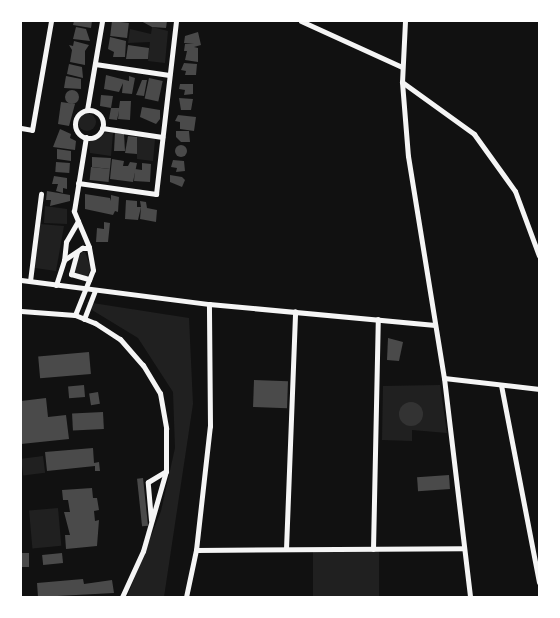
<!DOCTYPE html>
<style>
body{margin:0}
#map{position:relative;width:560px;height:618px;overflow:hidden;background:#111;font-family:"Noto Sans",sans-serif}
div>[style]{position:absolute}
.green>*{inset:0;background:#202020;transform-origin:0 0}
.round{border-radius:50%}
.water>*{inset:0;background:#333}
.building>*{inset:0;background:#4a4a4a;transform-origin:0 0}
.minor>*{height:5px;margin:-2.5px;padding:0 2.5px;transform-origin:2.5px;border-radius:2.5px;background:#f5f5f5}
.minor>.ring{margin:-2.5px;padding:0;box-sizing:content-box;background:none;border:5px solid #f5f5f5;border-radius:50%}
span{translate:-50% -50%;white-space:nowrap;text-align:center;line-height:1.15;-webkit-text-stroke:4px #fff;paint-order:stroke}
.frame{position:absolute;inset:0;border:22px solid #fff;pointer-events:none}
</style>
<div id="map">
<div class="green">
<div style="clip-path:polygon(152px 27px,168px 31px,165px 63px,148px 61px,150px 42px,128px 43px,130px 29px,151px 34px)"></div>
<div class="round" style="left:78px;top:113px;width:18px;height:18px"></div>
<div style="clip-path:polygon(103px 132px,113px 133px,111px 156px,90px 153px,89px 138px)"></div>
<div style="clip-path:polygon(137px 137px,155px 139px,153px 161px,137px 159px)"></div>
<div style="clip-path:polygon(45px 206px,67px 209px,67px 224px,44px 223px)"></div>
<div style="clip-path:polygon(40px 224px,64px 226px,56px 271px,35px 268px)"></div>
<div style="clip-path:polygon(81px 252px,85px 252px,91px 268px,87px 277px,73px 272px)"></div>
<div style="clip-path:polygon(86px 302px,189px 318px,193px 404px,164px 597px,127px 597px,161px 511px,175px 448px,173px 392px,138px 338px,92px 310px)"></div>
<div style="clip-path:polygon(440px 385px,447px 433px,412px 430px,412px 441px,382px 440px,383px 386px)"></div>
<div style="left:43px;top:456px;width:17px;height:22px;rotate:83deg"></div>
<div style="left:58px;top:508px;width:38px;height:29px;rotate:85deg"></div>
<div style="left:313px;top:549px;width:66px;height:48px"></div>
</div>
<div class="water">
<div class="round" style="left:399px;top:402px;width:24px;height:24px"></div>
</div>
<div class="building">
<div style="clip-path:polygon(74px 21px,92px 21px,91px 28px,73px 25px)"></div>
<div style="left:112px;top:21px;width:17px;height:15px;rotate:7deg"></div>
<div style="clip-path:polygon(141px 21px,167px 21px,166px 28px,152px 27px)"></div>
<div style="clip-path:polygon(76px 27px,86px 29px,90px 41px,73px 39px)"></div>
<div style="clip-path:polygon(198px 32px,201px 45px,194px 47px,198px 48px,198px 62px,185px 60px,187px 51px,184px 51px,185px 44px,194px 44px,184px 43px,185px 36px)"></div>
<div style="clip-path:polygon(110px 37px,126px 41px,125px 57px,113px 57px,114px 52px,108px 49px)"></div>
<div style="clip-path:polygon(74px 41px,89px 45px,85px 51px,85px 65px,70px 62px,72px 50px,69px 45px,73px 46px)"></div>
<div style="clip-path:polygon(128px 45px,149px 48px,148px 59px,126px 59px)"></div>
<div style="clip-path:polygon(184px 63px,197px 64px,196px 75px,185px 75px,186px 71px,181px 70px)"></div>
<div style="clip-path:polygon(69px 64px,82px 67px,83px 78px,67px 74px)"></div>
<div style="clip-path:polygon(106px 75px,129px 81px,129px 76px,135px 78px,132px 94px,122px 93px,123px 83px,119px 92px,104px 89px)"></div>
<div style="clip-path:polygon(66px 76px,81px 79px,81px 89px,64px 88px)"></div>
<div style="left:149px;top:78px;width:14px;height:21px;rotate:12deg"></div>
<div style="clip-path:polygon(142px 80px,147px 80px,144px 96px,136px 95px)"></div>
<div style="clip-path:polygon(180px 84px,193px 84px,193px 94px,184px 95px,185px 90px,179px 89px)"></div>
<div class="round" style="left:65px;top:90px;width:14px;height:14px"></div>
<div style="clip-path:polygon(101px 95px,113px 96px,111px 108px,100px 106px)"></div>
<div style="clip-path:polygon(179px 98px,193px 99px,191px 110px,181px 110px)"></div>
<div style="clip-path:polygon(120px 101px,131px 101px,130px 120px,118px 119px,119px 111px,117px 120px,109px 119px,111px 108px,119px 108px)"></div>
<div style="clip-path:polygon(61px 102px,75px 104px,69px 126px,58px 124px)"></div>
<div style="clip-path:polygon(142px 107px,160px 110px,160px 119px,156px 124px,140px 117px)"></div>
<div style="clip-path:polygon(178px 115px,196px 117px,194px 131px,180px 129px,180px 122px,175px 121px)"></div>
<div style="clip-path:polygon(60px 129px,71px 134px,70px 138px,76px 141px,75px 150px,53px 147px)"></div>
<div style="clip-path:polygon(176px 131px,189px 131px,190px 142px,181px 142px,176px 137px)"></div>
<div style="clip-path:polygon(115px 133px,124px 134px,125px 151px,114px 151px)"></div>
<div style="clip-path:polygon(128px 136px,137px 137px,137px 154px,125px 153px)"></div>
<div class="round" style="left:175px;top:145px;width:12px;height:12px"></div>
<div style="clip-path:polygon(57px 149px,71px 151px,71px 161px,57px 159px)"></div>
<div style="clip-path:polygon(92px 157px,111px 158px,110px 169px,92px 167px)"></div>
<div style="clip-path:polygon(112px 159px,124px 161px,123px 166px,128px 166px,130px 162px,137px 163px,133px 182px,110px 179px)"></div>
<div style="clip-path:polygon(173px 160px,184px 161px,185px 171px,176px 172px,177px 168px,171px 167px)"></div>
<div style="left:56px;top:162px;width:14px;height:10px;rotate:4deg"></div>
<div style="clip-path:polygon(142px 163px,151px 164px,150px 182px,134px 181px,135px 169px,142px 170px)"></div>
<div style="left:91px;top:167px;width:19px;height:13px;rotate:6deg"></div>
<div style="clip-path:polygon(170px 175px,182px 177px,185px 180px,182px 187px,170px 182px)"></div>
<div style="clip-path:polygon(54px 176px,67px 178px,67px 189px,63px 188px,63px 193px,56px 191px,58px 184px,52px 184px)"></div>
<div style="clip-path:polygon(47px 191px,70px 195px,70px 201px,50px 206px,51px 200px,46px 200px)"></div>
<div style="clip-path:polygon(85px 194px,110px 198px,111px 201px,111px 195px,119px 197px,118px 212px,115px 211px,113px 215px,85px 209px)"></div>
<div style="clip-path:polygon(126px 200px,137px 201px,137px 207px,141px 207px,140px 201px,146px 202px,147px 208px,157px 210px,156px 222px,140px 219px,141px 207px,138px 220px,125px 219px)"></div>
<div style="clip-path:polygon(104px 222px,110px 223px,108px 242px,96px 242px,97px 228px,104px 229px)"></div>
<div style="clip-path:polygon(388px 338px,403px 342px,399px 361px,387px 360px)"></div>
<div style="left:89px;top:352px;width:22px;height:51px;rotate:85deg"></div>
<div style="left:254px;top:380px;width:34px;height:27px;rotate:2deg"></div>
<div style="left:84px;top:385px;width:12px;height:16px;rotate:85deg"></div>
<div style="left:98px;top:392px;width:12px;height:9px;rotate:81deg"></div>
<div style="clip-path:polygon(46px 398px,48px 417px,66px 415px,69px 439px,21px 444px,21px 401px)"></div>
<div style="left:103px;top:412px;width:17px;height:31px;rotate:87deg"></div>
<div style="clip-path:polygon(93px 448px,94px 463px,99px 462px,100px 471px,95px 471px,95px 466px,47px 471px,45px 452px)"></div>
<div style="left:449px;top:475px;width:14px;height:32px;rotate:86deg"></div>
<div style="left:143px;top:478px;width:48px;height:6px;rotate:84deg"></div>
<div style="clip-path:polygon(92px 488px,93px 498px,97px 498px,99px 510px,94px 511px,95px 521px,99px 520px,97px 546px,66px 549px,65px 535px,70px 535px,64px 512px,70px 512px,68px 500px,63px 500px,62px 490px)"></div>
<div style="left:21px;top:553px;width:8px;height:14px"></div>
<div style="left:62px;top:553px;width:10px;height:20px;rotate:84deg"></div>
<div style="clip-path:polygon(83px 579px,84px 584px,112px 580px,114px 593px,38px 597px,37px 583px)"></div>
</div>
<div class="minor">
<div style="left:301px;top:21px;width:111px;rotate:24.5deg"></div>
<div style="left:405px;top:21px;width:61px;rotate:92.8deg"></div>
<div style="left:402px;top:82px;width:74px;rotate:85.4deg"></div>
<div style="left:408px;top:156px;width:225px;rotate:80.8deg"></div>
<div style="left:444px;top:378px;width:221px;rotate:83.2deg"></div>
<div style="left:95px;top:64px;width:75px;rotate:8.5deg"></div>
<div style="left:402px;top:82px;width:89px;rotate:35.8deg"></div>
<div style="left:474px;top:134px;width:70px;rotate:54.3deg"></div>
<div style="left:515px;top:191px;width:69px;rotate:69.7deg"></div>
<div style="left:87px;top:110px;width:90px;rotate:-80.4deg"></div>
<div class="ring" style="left:75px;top:110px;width:23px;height:23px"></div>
<div style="left:21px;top:128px;width:11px;rotate:10deg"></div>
<div style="left:32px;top:130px;width:111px;rotate:-80.1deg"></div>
<div style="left:102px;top:128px;width:61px;rotate:8.5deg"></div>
<div style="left:78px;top:183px;width:79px;rotate:8deg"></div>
<div style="left:156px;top:194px;width:174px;rotate:-83.4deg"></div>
<div style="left:78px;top:221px;width:24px;rotate:120deg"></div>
<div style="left:66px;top:242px;width:18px;rotate:96deg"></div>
<div style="left:64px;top:260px;width:22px;rotate:-34deg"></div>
<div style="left:82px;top:248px;width:7px"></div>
<div style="left:77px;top:252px;width:23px;rotate:105deg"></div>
<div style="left:71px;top:274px;width:19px;rotate:16deg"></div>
<div style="left:21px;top:280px;width:190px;rotate:7.3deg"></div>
<div style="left:209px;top:304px;width:227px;rotate:5.3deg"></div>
<div style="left:30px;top:281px;width:88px;rotate:-82.8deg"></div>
<div style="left:56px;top:285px;width:26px;rotate:-72deg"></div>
<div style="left:21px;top:311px;width:54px;rotate:4.2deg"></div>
<div style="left:75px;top:315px;width:22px;rotate:22deg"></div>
<div style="left:95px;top:323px;width:30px;rotate:33deg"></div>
<div style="left:120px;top:339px;width:35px;rotate:49deg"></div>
<div style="left:143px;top:365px;width:33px;rotate:59deg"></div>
<div style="left:160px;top:393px;width:36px;rotate:80deg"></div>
<div style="left:166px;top:428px;width:43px;rotate:90deg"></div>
<div style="left:166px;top:471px;width:83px;rotate:106deg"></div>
<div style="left:143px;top:551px;width:51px;rotate:114.5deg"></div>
<div style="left:75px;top:315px;width:48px;rotate:-68.2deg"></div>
<div style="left:93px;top:270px;width:23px;rotate:-100deg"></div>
<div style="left:89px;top:247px;width:39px;rotate:-113deg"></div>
<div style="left:74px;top:211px;width:75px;rotate:-80.8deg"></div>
<div style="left:84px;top:319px;width:31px;rotate:-69deg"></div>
<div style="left:444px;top:378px;width:96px;rotate:6.6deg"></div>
<div style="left:501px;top:385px;width:201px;rotate:79.1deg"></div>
<div style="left:151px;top:520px;width:38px;rotate:-95deg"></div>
<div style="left:148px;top:482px;width:21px;rotate:-31deg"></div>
<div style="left:286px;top:549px;width:238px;rotate:-87.8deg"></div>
<div style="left:373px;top:549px;width:230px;rotate:-88.8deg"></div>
<div style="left:196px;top:550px;width:267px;rotate:-0.4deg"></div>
<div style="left:186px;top:597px;width:48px;rotate:-78deg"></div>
<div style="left:196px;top:550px;width:125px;rotate:-83.6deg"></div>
<div style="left:210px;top:426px;width:122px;rotate:-90.5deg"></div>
</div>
<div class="frame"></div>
</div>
